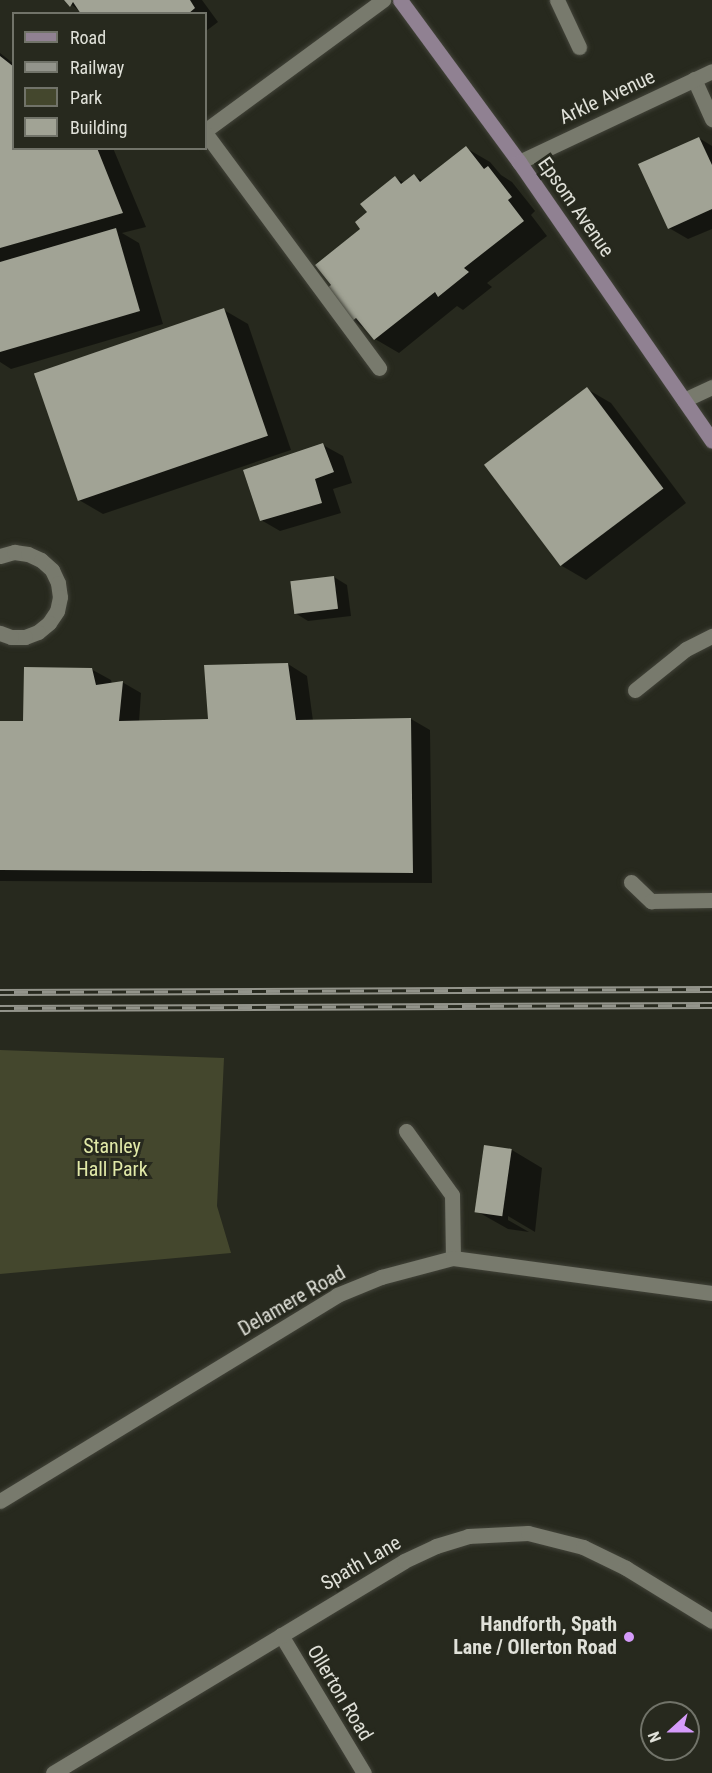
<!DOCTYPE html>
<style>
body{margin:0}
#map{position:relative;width:712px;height:1773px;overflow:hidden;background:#27291e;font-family:"Roboto Condensed",sans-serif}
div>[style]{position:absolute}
.green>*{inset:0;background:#44472d}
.shadow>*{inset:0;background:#0007}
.building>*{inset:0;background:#a1a395;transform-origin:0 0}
.roads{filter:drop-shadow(0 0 2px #424339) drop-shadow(0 0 2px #424339)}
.lane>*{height:15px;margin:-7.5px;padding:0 7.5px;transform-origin:7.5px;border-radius:7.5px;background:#787a6d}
.street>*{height:15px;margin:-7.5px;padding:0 7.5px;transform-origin:7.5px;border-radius:7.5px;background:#787a6d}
.secondary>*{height:15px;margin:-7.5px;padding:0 7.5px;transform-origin:7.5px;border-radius:7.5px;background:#908192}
.rail>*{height:7px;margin-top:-3.5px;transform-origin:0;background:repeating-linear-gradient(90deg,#27291e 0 14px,#93948b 0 28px);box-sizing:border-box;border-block:2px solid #93948b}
.dots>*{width:16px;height:16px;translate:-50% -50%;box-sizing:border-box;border:3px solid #27291e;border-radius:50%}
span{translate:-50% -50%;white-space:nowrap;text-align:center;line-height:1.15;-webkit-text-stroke:6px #27291e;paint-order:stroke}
.street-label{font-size:20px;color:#e0e1d9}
.park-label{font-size:20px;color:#e1e9a8}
.poi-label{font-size:20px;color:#e0e1d9;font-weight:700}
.right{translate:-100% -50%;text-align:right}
.legend{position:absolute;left:12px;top:12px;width:195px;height:138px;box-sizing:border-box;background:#27291e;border:2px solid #717369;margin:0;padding:8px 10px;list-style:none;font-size:18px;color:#e0e1d9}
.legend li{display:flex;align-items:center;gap:12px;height:30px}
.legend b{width:30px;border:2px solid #717369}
.north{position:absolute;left:640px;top:1701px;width:60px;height:60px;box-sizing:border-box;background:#27291e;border:2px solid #717369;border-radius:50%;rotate:249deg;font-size:16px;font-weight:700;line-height:24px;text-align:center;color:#e0e1d9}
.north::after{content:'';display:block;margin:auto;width:21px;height:27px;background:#d59bfa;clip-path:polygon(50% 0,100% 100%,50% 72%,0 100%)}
</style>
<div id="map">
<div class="green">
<div style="clip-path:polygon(0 1050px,224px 1058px,217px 1206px,231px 1253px,0 1274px)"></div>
</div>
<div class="shadow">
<div style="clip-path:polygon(66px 0,202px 0,218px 22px,206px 31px,206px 14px,83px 14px)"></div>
<div style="clip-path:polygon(0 53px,14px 64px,14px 148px,113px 148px,146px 227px,122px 233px,139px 243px,163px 324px,11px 369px,0 362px)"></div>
<div style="clip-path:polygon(699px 138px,712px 146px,712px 229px,688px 239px,669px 228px)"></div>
<div style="clip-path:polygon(466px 148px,490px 162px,501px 175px,512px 182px,535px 211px,531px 215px,547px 236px,487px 283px,492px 287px,463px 310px,457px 306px,399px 353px,375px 339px,367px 329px,352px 321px,333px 286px,369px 212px,395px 178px,405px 183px,414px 176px,424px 181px)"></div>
<div style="clip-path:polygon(224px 310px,248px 324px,291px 450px,103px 514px,79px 500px)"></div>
<div style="clip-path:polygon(587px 389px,611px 403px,686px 503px,586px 580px,562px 566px)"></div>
<div style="clip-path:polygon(323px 445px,343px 456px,352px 483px,333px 489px,341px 513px,280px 531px,261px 520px)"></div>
<div style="clip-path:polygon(334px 577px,347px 585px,351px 616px,308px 621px,295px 613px)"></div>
<div style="clip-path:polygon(288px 664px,307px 676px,313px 721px,411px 719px,430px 730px,432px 883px,0 881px,0 723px,24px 722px,91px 669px,111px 680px,112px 684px,122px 682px,141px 693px,139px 722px,209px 721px)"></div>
<div style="clip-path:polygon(512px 1150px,542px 1168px,535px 1232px,508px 1216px,508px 1220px,529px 1232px,508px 1229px,478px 1212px)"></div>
</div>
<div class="building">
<div style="clip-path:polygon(64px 0,190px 0,195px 8px,188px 14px,81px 14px,73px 2px,70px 7px)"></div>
<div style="clip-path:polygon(0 56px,14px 67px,14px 148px,97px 148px,123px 213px,0 248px)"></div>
<div style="clip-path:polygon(699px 137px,712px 165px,712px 209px,668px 229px,638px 164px)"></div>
<div style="clip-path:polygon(466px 146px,484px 169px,488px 166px,512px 197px,508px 200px,524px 221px,464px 268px,469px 272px,438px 297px,435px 292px,374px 340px,356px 318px,351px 322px,325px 290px,331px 285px,315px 265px,360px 229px,355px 222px,367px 212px,360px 204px,395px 176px,401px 184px,414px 174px,420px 182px)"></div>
<div style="clip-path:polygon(116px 228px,140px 311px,0 352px,0 262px)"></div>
<div style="left:224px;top:308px;width:135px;height:201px;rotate:71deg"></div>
<div style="left:587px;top:387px;width:127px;height:129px;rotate:53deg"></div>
<div style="clip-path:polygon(323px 443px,334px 472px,315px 479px,322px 503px,260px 521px,243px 470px)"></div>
<div style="left:334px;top:576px;width:33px;height:44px;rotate:83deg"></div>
<div style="clip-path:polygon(288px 663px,296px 720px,411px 718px,413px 873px,0 870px,0 721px,23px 721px,24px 667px,92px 668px,96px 685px,123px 681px,119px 721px,208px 719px,204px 665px)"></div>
<div style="left:484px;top:1145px;width:28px;height:68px;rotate:8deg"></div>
</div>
<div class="roads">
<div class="lane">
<div style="left:557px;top:0;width:52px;rotate:64.9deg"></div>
<div style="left:694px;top:79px;width:44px;rotate:65.8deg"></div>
<div style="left:206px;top:130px;width:220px;rotate:-36.3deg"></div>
<div style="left:206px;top:134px;width:291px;rotate:53.5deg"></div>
<div style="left:519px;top:162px;width:213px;rotate:-25.2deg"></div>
<div style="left:684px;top:400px;width:31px;rotate:-25deg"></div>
<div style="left:0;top:556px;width:15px;rotate:-16deg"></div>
<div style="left:14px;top:552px;width:14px;rotate:8deg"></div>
<div style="left:28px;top:554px;width:14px;rotate:25deg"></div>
<div style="left:41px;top:560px;width:15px;rotate:42deg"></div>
<div style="left:52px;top:570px;width:14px;rotate:65deg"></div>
<div style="left:58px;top:583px;width:14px;rotate:82deg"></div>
<div style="left:60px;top:597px;width:14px;rotate:102deg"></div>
<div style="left:57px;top:611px;width:14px;rotate:124deg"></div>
<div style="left:49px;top:623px;width:14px;rotate:141deg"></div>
<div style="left:38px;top:632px;width:14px;rotate:159deg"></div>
<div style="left:25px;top:637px;width:14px;rotate:180deg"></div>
<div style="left:11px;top:637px;width:12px;rotate:-160deg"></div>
<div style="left:635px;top:690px;width:65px;rotate:-38.8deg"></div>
<div style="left:686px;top:649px;width:29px;rotate:-27deg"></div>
<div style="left:631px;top:882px;width:28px;rotate:44deg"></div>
<div style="left:651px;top:901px;width:61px;rotate:-0.9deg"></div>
<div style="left:406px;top:1131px;width:79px;rotate:54.3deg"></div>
<div style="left:452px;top:1195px;width:63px;rotate:89.1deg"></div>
</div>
<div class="street">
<div style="left:0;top:1501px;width:395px;rotate:-31.4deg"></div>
<div style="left:337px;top:1295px;width:48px;rotate:-22.2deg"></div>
<div style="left:381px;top:1277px;width:74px;rotate:-14.8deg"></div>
<div style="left:453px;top:1258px;width:261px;rotate:7.7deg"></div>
<div style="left:281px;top:1635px;width:161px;rotate:59deg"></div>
<div style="left:53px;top:1773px;width:410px;rotate:-31.1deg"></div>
<div style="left:404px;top:1561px;width:35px;rotate:-25deg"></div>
<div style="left:436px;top:1546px;width:34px;rotate:-17deg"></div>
<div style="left:468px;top:1536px;width:60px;rotate:-2.9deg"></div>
<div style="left:528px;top:1533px;width:57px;rotate:14.3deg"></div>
<div style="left:583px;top:1547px;width:48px;rotate:26deg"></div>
<div style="left:626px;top:1568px;width:101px;rotate:31.6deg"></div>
</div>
<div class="secondary">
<div style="left:400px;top:0;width:201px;rotate:53.7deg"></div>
<div style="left:519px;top:162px;width:339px;rotate:55.3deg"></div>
</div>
</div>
<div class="rail">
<div style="left:0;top:992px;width:712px;rotate:-0.24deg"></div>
<div style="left:0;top:1008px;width:712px;rotate:-0.24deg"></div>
</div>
<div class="dots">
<div style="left:629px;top:1637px;background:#d59bfa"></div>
</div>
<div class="street-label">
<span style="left:607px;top:97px;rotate:-25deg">Arkle Avenue</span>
<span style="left:576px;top:207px;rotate:55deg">Epsom Avenue</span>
<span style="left:292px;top:1301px;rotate:-30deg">Delamere Road</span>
<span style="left:361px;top:1563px;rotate:-30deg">Spath Lane</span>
<span style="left:340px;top:1693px;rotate:59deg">Ollerton Road</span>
</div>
<div class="park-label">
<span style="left:112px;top:1158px">Stanley<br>Hall Park</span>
</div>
<div class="poi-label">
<span class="right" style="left:617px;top:1636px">Handforth, Spath<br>Lane / Ollerton Road</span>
</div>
<ul class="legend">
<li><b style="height:8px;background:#908192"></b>Road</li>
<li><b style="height:8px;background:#93948b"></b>Railway</li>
<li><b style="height:16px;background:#44472d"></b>Park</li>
<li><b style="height:16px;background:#a1a395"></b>Building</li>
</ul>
<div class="north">N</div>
</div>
